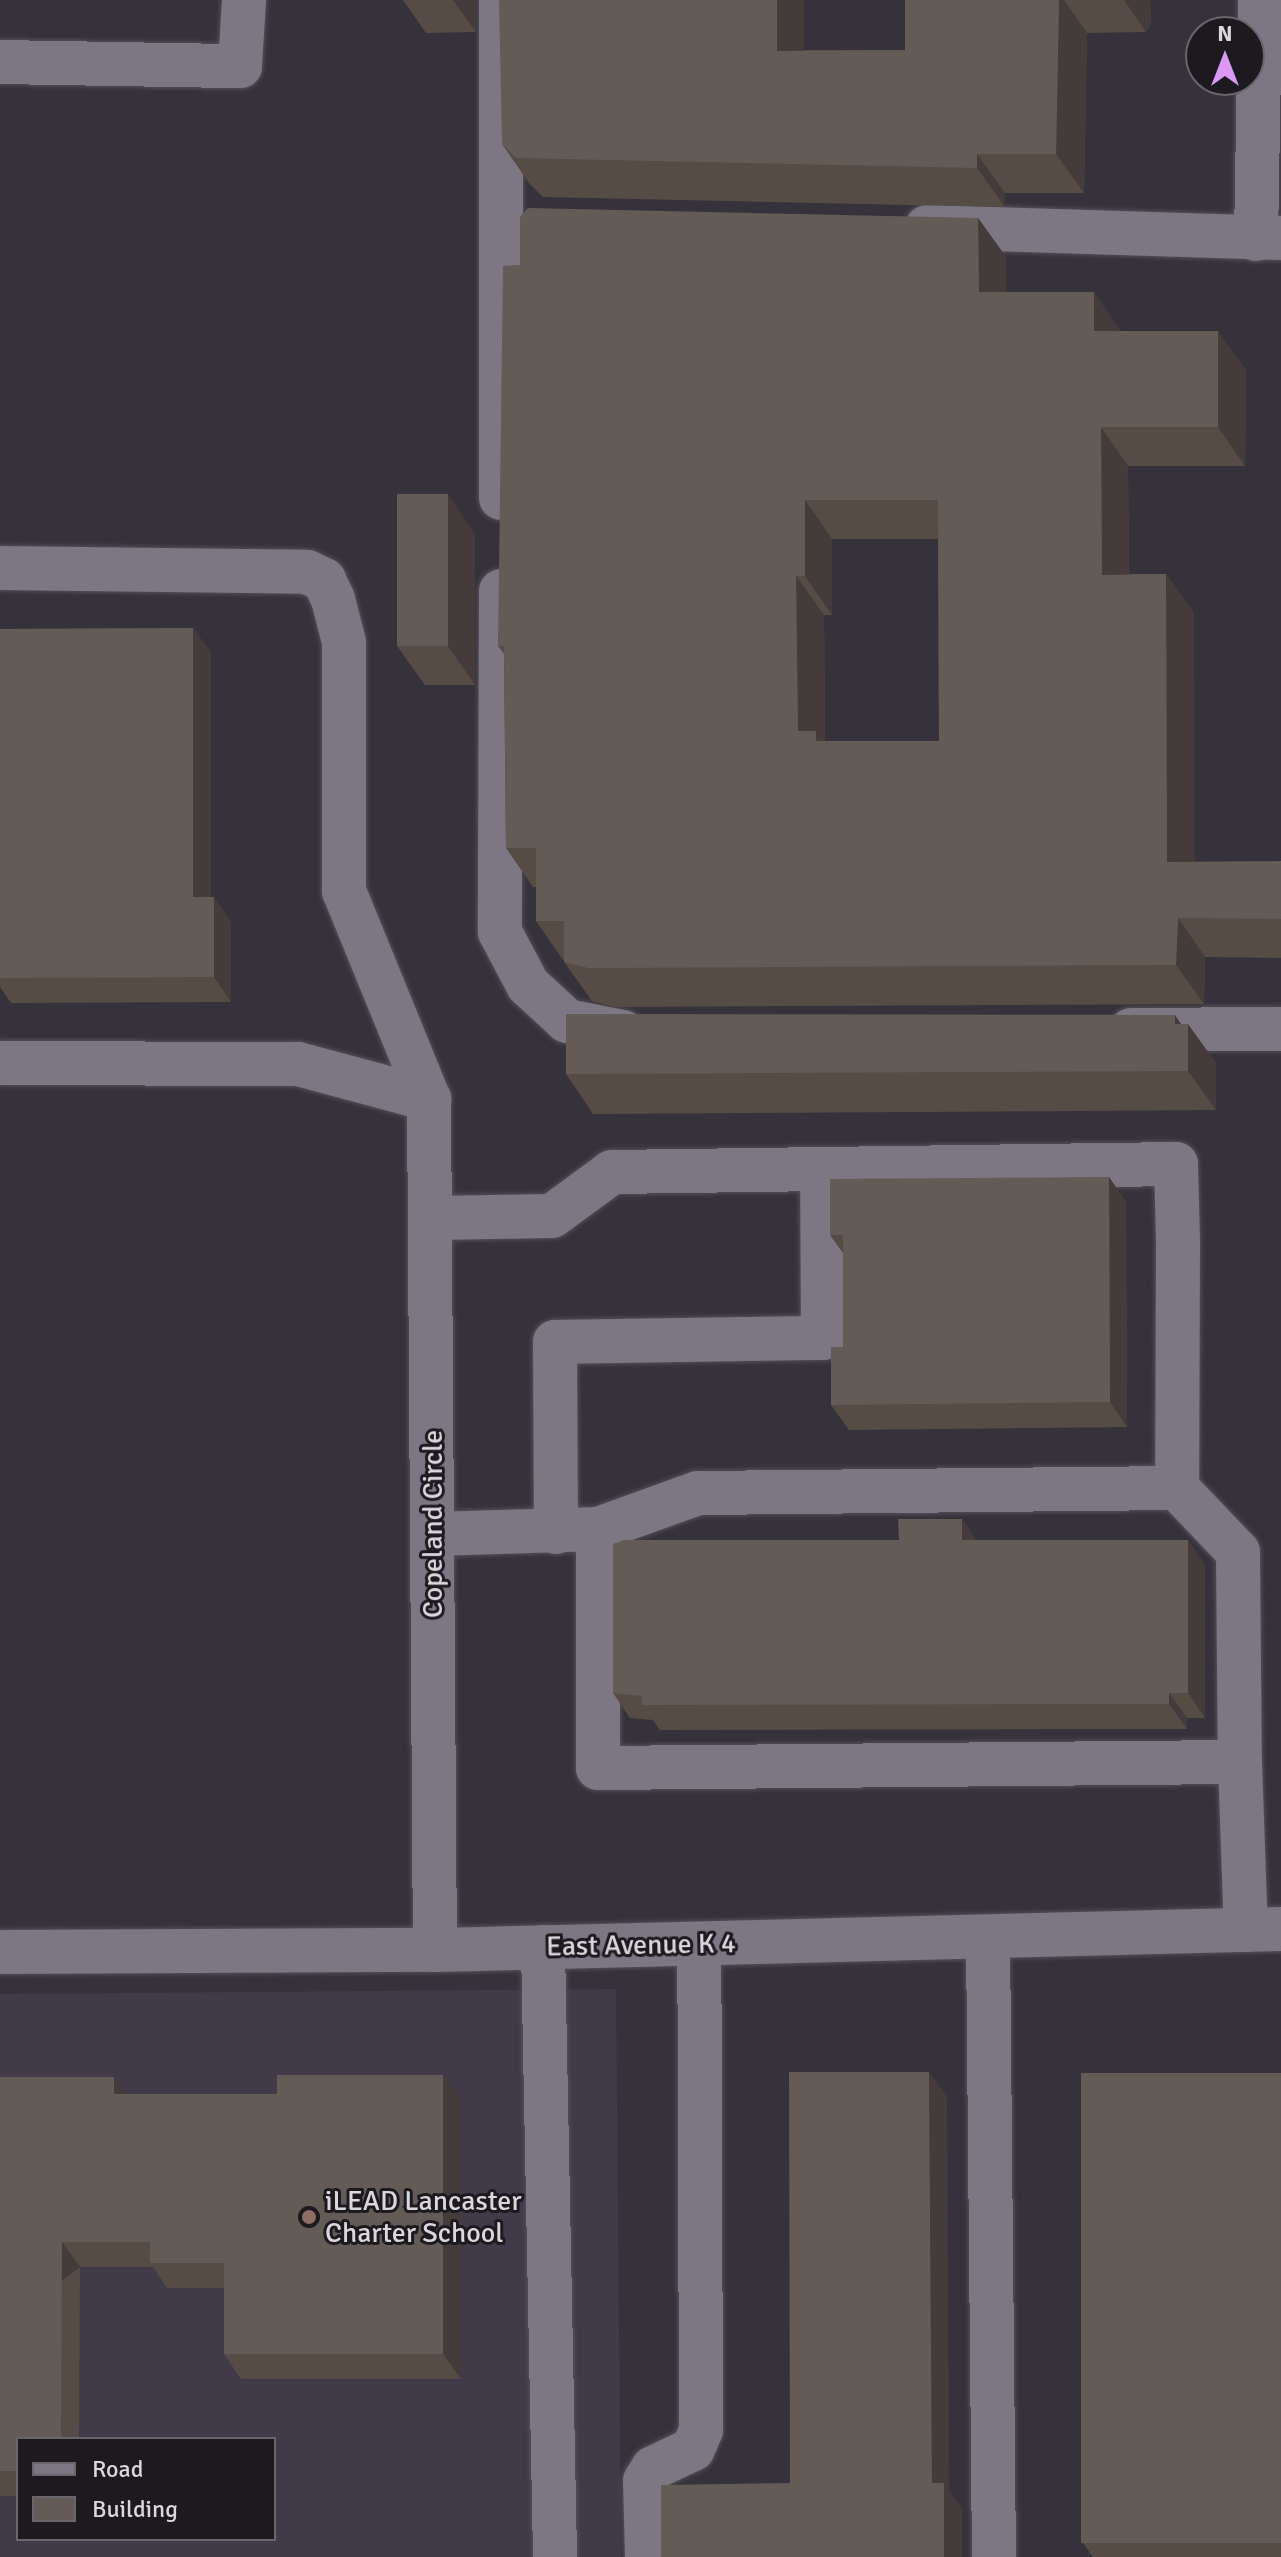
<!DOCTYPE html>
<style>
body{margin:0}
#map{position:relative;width:1281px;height:2557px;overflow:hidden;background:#36323b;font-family:Signika,sans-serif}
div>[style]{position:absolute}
.built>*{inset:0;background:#413a49}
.roads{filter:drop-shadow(0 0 2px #524e56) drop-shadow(0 0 2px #524e56)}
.minor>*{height:44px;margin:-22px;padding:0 22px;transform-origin:22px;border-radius:22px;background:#7c7783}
.wall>*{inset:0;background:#554c45}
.shaded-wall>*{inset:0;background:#433c3a;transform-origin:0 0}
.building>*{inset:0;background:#635b56;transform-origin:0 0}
.dots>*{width:22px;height:22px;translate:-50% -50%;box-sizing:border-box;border:4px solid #1c1a1f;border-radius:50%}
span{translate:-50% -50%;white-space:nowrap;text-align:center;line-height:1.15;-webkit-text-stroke:6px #1c1a1f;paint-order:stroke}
.street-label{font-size:28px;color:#dad7dd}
.poi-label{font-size:28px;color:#dad7dd}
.left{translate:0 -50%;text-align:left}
.legend{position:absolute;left:16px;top:2437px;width:260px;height:104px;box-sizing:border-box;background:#1c1a1f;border:2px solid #68666b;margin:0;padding:10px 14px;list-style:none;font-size:24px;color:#dad7dd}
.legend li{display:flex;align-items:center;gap:16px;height:40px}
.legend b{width:40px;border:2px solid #68666b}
.north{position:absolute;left:1185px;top:16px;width:80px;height:80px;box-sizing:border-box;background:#1c1a1f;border:2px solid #68666b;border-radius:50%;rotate:0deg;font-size:22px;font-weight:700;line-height:32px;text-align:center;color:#dad7dd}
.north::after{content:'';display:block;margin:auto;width:28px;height:36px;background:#db99f5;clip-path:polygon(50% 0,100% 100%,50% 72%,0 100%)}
</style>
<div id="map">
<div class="built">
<div style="clip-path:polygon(evenodd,616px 1989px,621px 2557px,0 2557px,0 1994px,616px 1989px,18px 2439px,274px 2439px,274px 2539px,18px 2539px,18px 2439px)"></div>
</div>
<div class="roads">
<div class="minor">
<div style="left:0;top:62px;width:240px;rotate:1deg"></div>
<div style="left:240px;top:66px;width:66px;rotate:-86.5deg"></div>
<div style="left:927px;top:227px;width:354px;rotate:1.8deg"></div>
<div style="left:1256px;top:239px;width:239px;rotate:-89deg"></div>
<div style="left:501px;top:498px;width:498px;rotate:-90deg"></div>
<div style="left:0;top:568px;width:307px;rotate:0.7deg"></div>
<div style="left:307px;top:572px;width:19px;rotate:25deg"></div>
<div style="left:324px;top:580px;width:21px;rotate:65deg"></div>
<div style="left:333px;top:599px;width:44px;rotate:75.7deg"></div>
<div style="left:344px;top:642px;width:249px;rotate:90deg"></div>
<div style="left:344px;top:891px;width:225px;rotate:67.8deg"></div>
<div style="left:429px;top:1099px;width:851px;rotate:89.6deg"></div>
<div style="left:501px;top:591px;width:341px;rotate:90.2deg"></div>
<div style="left:500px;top:932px;width:60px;rotate:62.2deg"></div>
<div style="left:528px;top:985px;width:53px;rotate:42.7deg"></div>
<div style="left:567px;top:1021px;width:57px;rotate:11.1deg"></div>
<div style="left:1131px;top:1030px;width:150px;rotate:-0.4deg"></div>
<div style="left:0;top:1063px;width:298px;rotate:0.2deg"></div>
<div style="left:298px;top:1064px;width:136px;rotate:15deg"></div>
<div style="left:432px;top:1218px;width:120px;rotate:-1deg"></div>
<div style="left:552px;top:1216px;width:74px;rotate:-36.3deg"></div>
<div style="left:612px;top:1172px;width:564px;rotate:-0.81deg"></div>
<div style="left:1176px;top:1164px;width:79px;rotate:88.5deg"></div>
<div style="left:1178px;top:1243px;width:245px;rotate:90.2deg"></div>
<div style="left:1177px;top:1488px;width:479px;rotate:179.4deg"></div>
<div style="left:698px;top:1493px;width:106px;rotate:160.2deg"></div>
<div style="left:598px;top:1529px;width:165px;rotate:178.3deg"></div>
<div style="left:1177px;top:1488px;width:88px;rotate:46.4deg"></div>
<div style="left:1238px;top:1552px;width:210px;rotate:89.5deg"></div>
<div style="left:598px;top:1529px;width:239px;rotate:90deg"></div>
<div style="left:598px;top:1768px;width:642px;rotate:-0.54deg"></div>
<div style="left:1240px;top:1762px;width:168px;rotate:88deg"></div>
<div style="left:556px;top:1532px;width:190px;rotate:-90.3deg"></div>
<div style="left:555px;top:1342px;width:268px;rotate:-0.9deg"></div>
<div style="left:823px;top:1338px;width:169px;rotate:-90.3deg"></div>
<div style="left:988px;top:1937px;width:620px;rotate:89.45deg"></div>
<div style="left:543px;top:1947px;width:610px;rotate:88.87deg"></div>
<div style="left:0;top:1952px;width:435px;rotate:-0.3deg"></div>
<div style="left:435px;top:1950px;width:846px;rotate:-1.42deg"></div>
<div style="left:647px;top:2557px;width:76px;rotate:-91.5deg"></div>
<div style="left:645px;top:2481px;width:15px;rotate:-58deg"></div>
<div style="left:653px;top:2468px;width:44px;rotate:-25.4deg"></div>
<div style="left:693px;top:2449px;width:21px;rotate:-67deg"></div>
<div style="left:701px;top:2430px;width:486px;rotate:-90.2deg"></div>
</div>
</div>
<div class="wall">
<div style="clip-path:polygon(403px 0,476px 0,476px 32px,426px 33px)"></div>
<div style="clip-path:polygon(804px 0,804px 50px,905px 50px,905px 0,1150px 0,1151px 23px,1146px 32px,1087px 33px,1084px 193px,1005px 193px,1005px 207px,543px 197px,529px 183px,502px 144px)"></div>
<div style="clip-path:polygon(evenodd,978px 218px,1006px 257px,1006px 292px,1120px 331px,1246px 370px,1245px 466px,1128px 466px,1129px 574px,1166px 574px,1194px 613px,1194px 862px,1281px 861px,1281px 958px,1205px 957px,1204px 1004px,615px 1007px,592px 1001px,564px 962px,564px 960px,563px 960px,536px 921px,536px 887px,533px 887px,506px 848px,504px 654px,498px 646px,520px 265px,978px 218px,832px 539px,938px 539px,939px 741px,825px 741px,824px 615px,832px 615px,832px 539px)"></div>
<div style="clip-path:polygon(475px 534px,475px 685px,425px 685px,397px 646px)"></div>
<div style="clip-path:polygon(193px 628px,211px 653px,211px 897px,214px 897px,231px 922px,231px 1002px,11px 1003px,0 987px,0 629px)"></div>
<div style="clip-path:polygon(1181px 1024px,1216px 1063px,1216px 1110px,593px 1114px,566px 1074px)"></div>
<div style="clip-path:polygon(1109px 1177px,1126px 1202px,1127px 1427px,849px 1430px,831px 1405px,843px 1347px,843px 1253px,830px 1235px)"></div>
<div style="clip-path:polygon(962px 1519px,976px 1540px,1205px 1564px,1205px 1718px,1187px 1718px,1187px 1729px,660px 1730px,653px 1720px,630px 1718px,613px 1693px,899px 1540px)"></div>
<div style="clip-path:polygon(1281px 2073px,1281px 2557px,1093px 2557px,1083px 2543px)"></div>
<div style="clip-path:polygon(0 2077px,126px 2094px,461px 2100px,461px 2379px,241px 2379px,224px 2354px,224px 2288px,167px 2288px,153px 2267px,80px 2267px,79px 2439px,18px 2439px,18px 2496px,0 2496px)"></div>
</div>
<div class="shaded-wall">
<div style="clip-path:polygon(453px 0,476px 0,476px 32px)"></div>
<div style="clip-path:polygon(777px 0,804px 0,804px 90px,777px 51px)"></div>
<div style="clip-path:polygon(1059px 0,1064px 0,1087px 33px,1084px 193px,1056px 154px)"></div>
<div style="clip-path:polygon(1124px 0,1150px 0,1151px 23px,1146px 32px)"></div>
<div style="clip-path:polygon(977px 154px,1005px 193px,1005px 207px,977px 168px)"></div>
<div style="clip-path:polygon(978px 218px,1006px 257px,1007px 331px,979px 292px)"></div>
<div style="clip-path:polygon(1094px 292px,1121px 331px,1094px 331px)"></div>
<div style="clip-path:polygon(1218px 331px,1246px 370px,1245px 466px,1218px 427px)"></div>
<div style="clip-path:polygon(1101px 427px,1128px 466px,1129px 614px,1102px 575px)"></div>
<div style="clip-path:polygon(448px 494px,475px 534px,475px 685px,448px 646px)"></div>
<div style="clip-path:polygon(805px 500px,832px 539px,832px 615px,805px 576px)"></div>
<div style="clip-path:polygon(1166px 574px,1194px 613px,1195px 901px,1167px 862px)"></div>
<div style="clip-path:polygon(796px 576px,824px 615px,825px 744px,843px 770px,798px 731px)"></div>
<div style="clip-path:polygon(193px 628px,211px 653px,211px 922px,193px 897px)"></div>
<div style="clip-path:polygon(214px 897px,231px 922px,231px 1002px,214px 977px)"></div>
<div style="clip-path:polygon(1178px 918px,1205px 957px,1204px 1004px,1176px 965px)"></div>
<div style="clip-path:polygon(1175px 1015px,1188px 1034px,1188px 1024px,1216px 1063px,1216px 1110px,1188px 1071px,1175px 1024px)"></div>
<div style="clip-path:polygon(1109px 1177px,1126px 1202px,1127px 1427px,1110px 1402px)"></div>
<div style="clip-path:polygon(962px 1519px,979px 1544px,962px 1540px)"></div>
<div style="clip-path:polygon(1188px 1540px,1205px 1564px,1205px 1718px,1188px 1693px)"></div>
<div style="clip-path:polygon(1169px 1693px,1187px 1718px,1187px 1729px,1169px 1704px)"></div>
<div style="clip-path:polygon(929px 2072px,947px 2097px,949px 2490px,962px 2508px,962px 2557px,944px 2557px,932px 2483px)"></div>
<div style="clip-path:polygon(443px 2075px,461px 2100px,461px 2379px,443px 2354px)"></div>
<div style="clip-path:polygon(114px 2077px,132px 2102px,114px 2094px)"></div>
<div style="left:62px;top:2242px;width:31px;height:197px;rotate:54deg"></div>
</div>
<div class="building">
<div style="clip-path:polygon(499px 0,777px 0,777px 51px,905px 50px,905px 0,1059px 0,1056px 154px,977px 154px,977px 168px,516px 158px,502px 144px)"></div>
<div style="clip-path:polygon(evenodd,528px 208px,978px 218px,979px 292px,1094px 292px,1094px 331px,1218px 331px,1218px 427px,1101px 427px,1102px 575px,1166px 574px,1167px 862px,1281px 861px,1281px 919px,1178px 918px,1176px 965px,588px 968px,564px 962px,564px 921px,536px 921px,536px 848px,506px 848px,504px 646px,498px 646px,503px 266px,520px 265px,520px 217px,528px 208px,805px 500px,938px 500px,939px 741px,816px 741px,816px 731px,798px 731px,796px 576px,805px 576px,805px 500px)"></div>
<div style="left:397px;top:494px;width:51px;height:152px"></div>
<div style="clip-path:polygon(193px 628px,193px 897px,214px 897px,214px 977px,0 978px,0 629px)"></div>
<div style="clip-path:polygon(566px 1014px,1175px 1015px,1175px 1024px,1188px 1024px,1188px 1071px,566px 1074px)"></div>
<div style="clip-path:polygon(1109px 1177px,1110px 1402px,831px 1405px,831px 1347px,843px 1347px,843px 1235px,830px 1235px,830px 1179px)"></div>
<div style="clip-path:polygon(898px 1519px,962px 1519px,962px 1540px,1188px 1540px,1188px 1693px,1169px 1693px,1169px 1704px,642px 1705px,642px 1696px,613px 1693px,613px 1544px,624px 1540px,899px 1540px)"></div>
<div style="clip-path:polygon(789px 2072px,929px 2072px,932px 2483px,944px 2483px,944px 2557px,661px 2557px,661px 2485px,790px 2483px)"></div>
<div style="left:1081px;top:2073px;width:200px;height:470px"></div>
<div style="clip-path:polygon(277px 2075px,443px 2075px,443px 2354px,224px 2354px,224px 2263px,150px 2263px,150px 2242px,62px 2242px,61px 2439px,18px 2439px,18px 2471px,0 2471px,0 2077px,114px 2077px,114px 2094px,277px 2094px)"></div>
</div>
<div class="dots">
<div style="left:309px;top:2217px;background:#8d6e63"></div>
</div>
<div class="street-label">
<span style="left:433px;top:1524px;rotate:-90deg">Copeland Circle</span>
<span style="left:641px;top:1945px;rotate:-1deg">East Avenue K 4</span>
</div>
<div class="poi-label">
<span class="left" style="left:325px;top:2217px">iLEAD Lancaster<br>Charter School</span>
</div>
<ul class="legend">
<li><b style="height:10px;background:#7c7783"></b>Road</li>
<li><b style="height:22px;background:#635b56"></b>Building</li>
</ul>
<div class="north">N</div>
</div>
